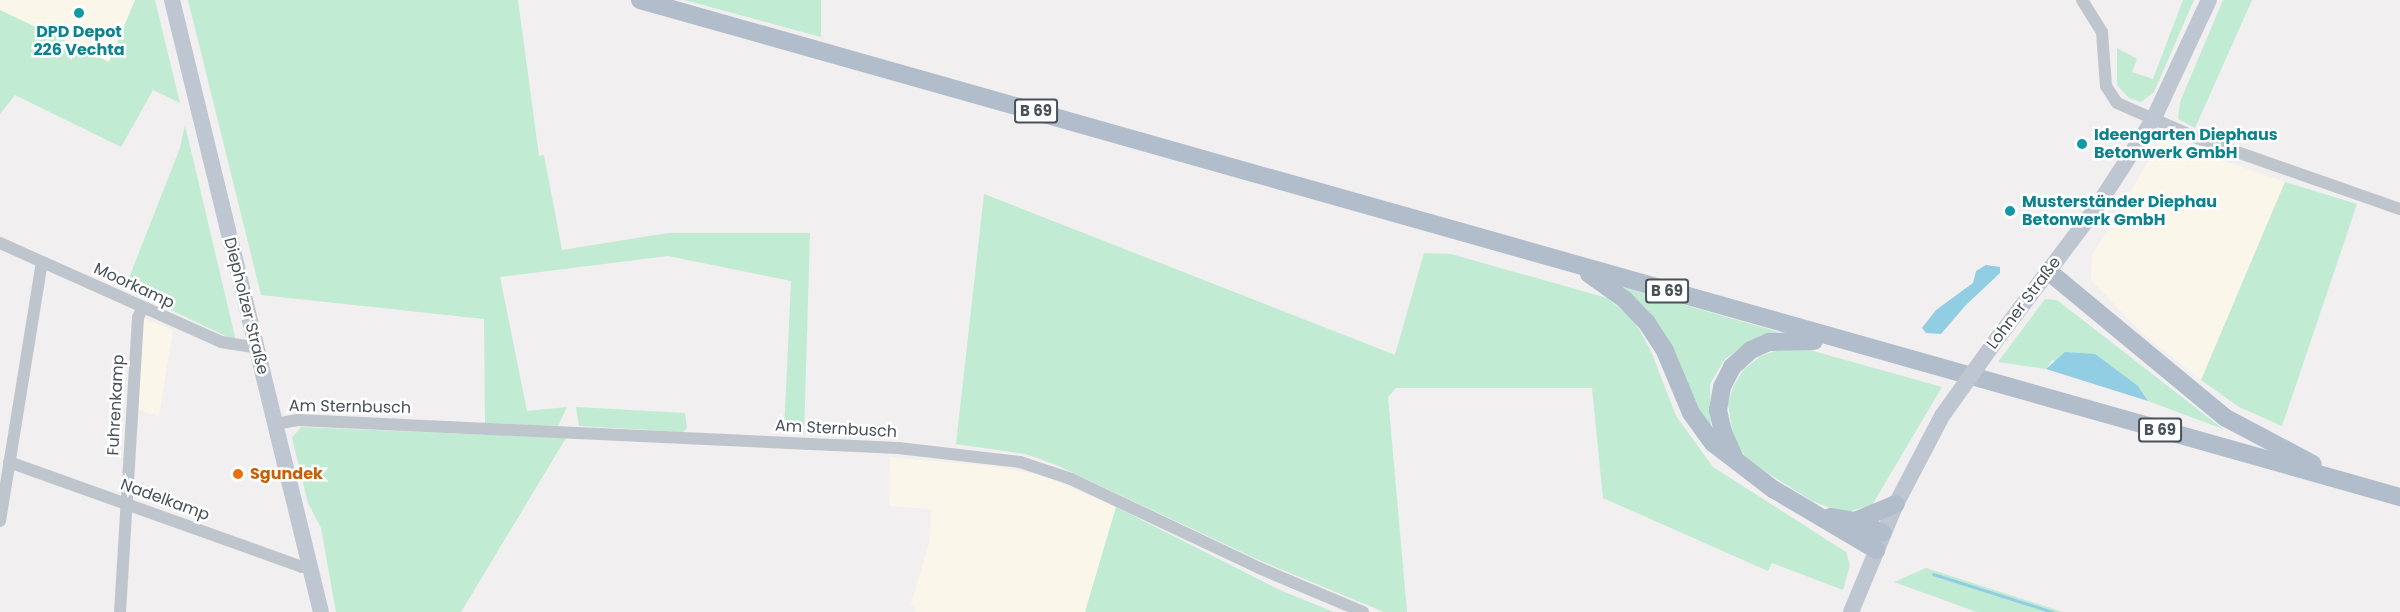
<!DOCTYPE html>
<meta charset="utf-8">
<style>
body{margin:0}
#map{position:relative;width:2400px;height:612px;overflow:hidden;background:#f1efef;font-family:Poppins,sans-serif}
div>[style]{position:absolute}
.commercial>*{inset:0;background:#faf6ea}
.green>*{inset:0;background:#c1ebd3}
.water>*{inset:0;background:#92cee3}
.stream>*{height:3px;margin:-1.5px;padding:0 1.5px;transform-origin:1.5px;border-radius:1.5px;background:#92cee3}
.minor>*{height:12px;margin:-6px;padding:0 6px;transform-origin:6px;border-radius:6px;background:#bec5cc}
.secondary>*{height:16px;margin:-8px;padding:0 8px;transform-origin:8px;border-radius:8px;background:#bec6d1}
.primary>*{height:18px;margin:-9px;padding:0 9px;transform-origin:9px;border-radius:9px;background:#b1bdcb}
.secondary-bridge>*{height:16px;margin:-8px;padding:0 8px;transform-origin:8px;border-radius:8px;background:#bec6d1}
.dots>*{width:16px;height:16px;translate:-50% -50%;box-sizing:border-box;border:3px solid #fff;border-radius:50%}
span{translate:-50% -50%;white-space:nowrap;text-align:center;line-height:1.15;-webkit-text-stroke:5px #fff;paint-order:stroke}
.shield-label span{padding:2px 4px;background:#fff;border:2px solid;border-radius:4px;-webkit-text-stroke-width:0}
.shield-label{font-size:15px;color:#48515a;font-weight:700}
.culture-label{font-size:16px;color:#0d838f;font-weight:700}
.left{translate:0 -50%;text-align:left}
.street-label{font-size:16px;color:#48515a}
.food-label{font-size:16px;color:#c56008;font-weight:700}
</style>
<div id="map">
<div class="commercial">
<div style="clip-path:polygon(0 0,135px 0,109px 62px,0 10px)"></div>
<div style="clip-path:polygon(2162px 139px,2285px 182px,2201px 380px,2141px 332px,2091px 280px,2092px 255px)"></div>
<div style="clip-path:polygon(133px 314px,173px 330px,159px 416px,129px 407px)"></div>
<div style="clip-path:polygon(890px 457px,991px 466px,1042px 475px,1116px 507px,1085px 612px,916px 612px,911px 604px,929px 543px,931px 509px,889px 506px)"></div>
</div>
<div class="green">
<div style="clip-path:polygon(135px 0,155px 0,180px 103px,153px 90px,121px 147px,15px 95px,0 114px,0 10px,109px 62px)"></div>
<div style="clip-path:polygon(188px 0,518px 0,539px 156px,544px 155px,562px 250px,668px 233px,810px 233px,804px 435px,784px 433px,791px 281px,668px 256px,500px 277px,527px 411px,567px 407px,558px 426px,485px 423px,484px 319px,261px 295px)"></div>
<div style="clip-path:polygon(684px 0,821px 0,821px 37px)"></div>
<div style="clip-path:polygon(2183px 0,2194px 0,2154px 92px,2141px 102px,2129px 98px,2117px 85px,2117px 48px,2137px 59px,2132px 72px,2153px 79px)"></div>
<div style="clip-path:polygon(2223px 0,2252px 0,2195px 128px,2178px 119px,2180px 102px)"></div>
<div style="clip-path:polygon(185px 125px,236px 341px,125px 288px,180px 148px)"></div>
<div style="clip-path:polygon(2285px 182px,2357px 204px,2282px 426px,2239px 407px,2201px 380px)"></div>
<div style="clip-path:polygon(984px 194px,1395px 355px,1424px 253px,1451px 254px,1607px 298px,1633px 319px,1651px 351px,1676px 416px,1713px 467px,1846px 552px,1850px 565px,1843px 590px,1772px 563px,1768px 571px,1603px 498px,1592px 388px,1396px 388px,1388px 397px,1407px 612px,1384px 612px,1261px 561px,1054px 464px,1025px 454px,956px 444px)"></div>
<div style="clip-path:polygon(1615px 285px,1779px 332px,1746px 343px,1724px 360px,1710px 384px,1711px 434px,1662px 330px,1646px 308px)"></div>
<div style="clip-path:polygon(2045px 299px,2057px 300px,2223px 429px,2148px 401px,2138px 386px,2052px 360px,2046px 369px,1998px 362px)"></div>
<div style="clip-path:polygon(1781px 349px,1806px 349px,1942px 387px,1872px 505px,1844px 513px,1812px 501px,1750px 462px,1734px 442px,1728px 404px,1733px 387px,1744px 369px,1761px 356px)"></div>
<div style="clip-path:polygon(576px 407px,685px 413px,687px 428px,683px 432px,579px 426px)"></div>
<div style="clip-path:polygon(301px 427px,566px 438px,461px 612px,336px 612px,321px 528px,308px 503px,292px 438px)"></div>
<div style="clip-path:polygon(1116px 507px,1282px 591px,1334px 612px,1085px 612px)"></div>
<div style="clip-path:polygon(1926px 568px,2063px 612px,1977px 612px,1894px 582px)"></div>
</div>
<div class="water">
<div style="clip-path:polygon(1986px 265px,2000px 267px,2000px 273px,1965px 306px,1941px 334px,1926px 333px,1922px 328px,1936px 310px,1973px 283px,1976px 271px)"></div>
<div style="clip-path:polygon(2065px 352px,2095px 354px,2138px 386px,2148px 401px,2046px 369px)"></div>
</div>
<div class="stream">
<div style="left:1933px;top:574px;width:126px;rotate:17.6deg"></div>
</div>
<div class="minor">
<div style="left:2082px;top:0;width:38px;rotate:58deg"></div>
<div style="left:2102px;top:32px;width:54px;rotate:85.8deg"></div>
<div style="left:2106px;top:86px;width:20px;rotate:57deg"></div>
<div style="left:2117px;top:103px;width:87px;rotate:23.6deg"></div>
<div style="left:2197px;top:138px;width:215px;rotate:19.3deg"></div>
<div style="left:0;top:243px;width:242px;rotate:24.1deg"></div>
<div style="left:221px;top:342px;width:36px;rotate:9deg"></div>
<div style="left:275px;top:424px;width:23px;rotate:-10deg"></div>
<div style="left:298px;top:420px;width:601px;rotate:2.67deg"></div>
<div style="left:898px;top:448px;width:123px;rotate:6.5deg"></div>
<div style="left:1020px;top:462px;width:54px;rotate:18.4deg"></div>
<div style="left:1071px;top:479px;width:208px;rotate:25.3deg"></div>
<div style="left:1259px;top:568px;width:113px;rotate:22.9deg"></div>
<div style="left:9px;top:462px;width:311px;rotate:19.7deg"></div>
<div style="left:302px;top:567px;width:8px;rotate:-14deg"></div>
<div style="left:0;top:521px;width:262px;rotate:-80.8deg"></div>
<div style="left:120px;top:612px;width:295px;rotate:-86.5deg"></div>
<div style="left:138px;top:318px;width:11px;rotate:-68deg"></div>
</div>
<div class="secondary">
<div style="left:172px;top:0;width:630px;rotate:76.32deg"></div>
<div style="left:1997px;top:339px;width:164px;rotate:-52.9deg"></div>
<div style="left:2096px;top:208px;width:105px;rotate:-57.1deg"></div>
<div style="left:2153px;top:120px;width:132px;rotate:-65deg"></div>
<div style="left:1851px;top:612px;width:117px;rotate:-67.4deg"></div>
<div style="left:1896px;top:504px;width:99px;rotate:-62.4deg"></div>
</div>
<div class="primary">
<div style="left:640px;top:0;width:1829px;rotate:15.77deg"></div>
<div style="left:2048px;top:271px;width:231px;rotate:39.6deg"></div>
<div style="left:2226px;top:418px;width:98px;rotate:27.9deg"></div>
<div style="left:1589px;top:274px;width:43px;rotate:35.5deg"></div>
<div style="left:1624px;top:299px;width:33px;rotate:46deg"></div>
<div style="left:1647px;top:323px;width:33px;rotate:57deg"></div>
<div style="left:1665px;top:351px;width:67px;rotate:67.2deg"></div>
<div style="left:1691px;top:413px;width:37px;rotate:54deg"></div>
<div style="left:1713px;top:443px;width:76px;rotate:37.5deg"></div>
<div style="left:1773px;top:489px;width:120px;rotate:30.6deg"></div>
<div style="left:1735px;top:459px;width:30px;rotate:-114deg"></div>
<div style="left:1723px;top:432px;width:23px;rotate:-103deg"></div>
<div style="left:1718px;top:410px;width:23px;rotate:-80deg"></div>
<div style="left:1722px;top:387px;width:22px;rotate:-63deg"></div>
<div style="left:1732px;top:367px;width:25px;rotate:-42deg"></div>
<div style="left:1751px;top:350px;width:20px;rotate:-24deg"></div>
<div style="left:1769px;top:342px;width:45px;rotate:-1.3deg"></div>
<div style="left:1830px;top:517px;width:25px;rotate:9deg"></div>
<div style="left:1855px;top:521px;width:30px;rotate:23deg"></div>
<div style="left:1855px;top:521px;width:44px;rotate:-22.5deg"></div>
</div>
<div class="secondary-bridge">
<div style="left:1942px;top:416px;width:95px;rotate:-54.5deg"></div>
</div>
<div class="dots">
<div style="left:79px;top:13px;background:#0f9aa8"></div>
<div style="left:2082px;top:144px;background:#0f9aa8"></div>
<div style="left:2010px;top:211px;background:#0f9aa8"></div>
<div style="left:238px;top:474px;background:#e8710a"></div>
</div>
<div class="shield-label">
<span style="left:1036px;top:111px">B 69</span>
<span style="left:1667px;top:291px">B 69</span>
<span style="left:2160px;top:430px">B 69</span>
</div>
<div class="culture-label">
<span style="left:79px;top:41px">DPD Depot<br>226 Vechta</span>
<span class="left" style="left:2094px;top:144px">Ideengarten Diephaus<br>Betonwerk GmbH</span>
<span class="left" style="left:2022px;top:211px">Musterständer Diephau<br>Betonwerk GmbH</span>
</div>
<div class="street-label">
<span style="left:134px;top:286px;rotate:25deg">Moorkamp</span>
<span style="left:2024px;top:303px;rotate:-53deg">Lohner Straße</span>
<span style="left:246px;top:306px;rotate:76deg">Diepholzer Straße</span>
<span style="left:116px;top:405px;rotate:-87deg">Fuhrenkamp</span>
<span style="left:350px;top:407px;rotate:1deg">Am Sternbusch</span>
<span style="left:836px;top:429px;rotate:3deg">Am Sternbusch</span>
<span style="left:165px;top:500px;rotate:20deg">Nadelkamp</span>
</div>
<div class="food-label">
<span class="left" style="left:250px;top:474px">Sgundek</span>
</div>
</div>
